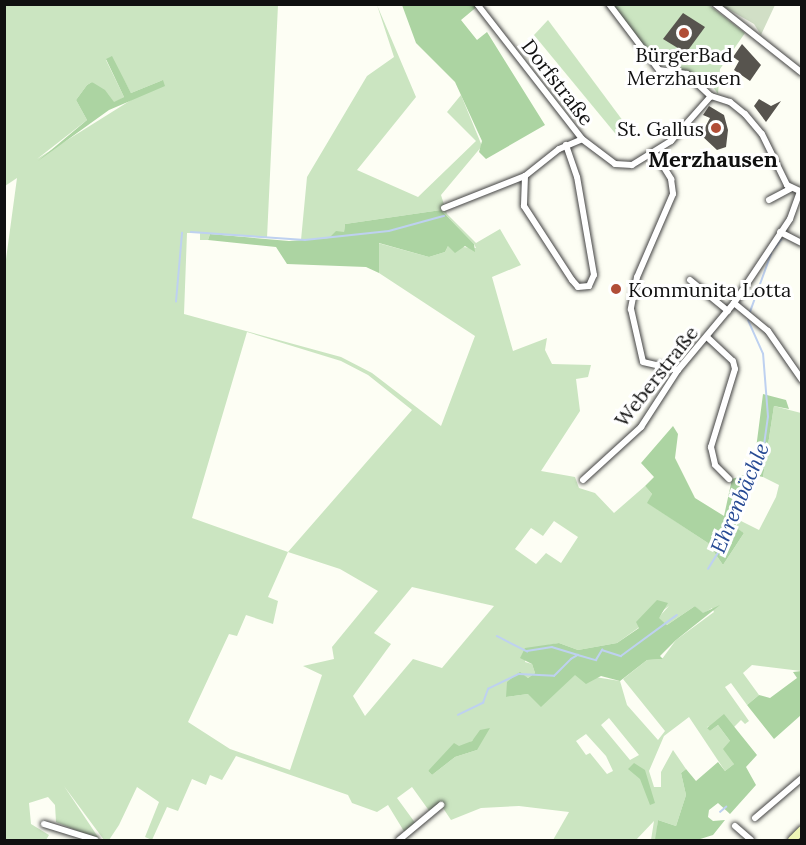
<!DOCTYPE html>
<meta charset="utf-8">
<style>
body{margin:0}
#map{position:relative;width:806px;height:845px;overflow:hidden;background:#fdfef4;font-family:Lora,serif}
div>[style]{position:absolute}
.green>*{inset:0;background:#cbe5c1}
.forest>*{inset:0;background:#acd4a2}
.cemetery>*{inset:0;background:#d1dfc6}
.stream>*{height:1.5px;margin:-0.75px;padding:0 0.75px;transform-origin:0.75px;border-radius:0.75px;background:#bed1f0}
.building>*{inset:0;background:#57544e}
.roads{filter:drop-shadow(0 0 2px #434343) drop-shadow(0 0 2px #434343)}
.street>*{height:6px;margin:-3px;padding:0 3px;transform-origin:3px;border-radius:3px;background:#fff}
.secondary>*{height:8px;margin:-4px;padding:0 4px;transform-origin:4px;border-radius:4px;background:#eef6b7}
.dots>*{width:16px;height:16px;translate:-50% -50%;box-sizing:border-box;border:3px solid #fff;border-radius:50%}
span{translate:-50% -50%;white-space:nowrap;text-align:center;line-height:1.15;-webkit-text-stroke:6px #fff;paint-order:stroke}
.poi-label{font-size:20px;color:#101010}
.right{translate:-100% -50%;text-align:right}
.left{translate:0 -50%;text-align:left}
.street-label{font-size:20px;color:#101010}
.water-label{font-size:21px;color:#274a94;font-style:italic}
.quarter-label{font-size:22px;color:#101010;font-weight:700}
.frame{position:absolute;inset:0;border:6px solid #101010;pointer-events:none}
</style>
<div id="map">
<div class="green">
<div style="clip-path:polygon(evenodd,5px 5px,278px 5px,267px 238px,210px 234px,208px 240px,200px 240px,200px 233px,187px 233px,184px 314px,341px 357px,372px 373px,441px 426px,475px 336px,379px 273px,378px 243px,429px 257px,445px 252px,448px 246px,476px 248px,474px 244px,441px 210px,345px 224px,344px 232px,329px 238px,301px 240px,307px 177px,367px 76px,394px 57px,377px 5px,416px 97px,357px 170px,418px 197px,476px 141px,447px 112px,461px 95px,482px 146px,441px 195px,447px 214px,476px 243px,500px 229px,521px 265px,492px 277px,513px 351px,547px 338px,545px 350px,552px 364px,591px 365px,588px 377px,576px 379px,580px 411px,541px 471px,575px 477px,579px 488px,595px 493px,614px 513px,645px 486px,652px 494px,648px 503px,708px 543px,723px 565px,744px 533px,735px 528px,739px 520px,759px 530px,776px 497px,779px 485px,763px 477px,774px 406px,801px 413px,801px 671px,752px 665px,743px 673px,759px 695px,747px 705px,731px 683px,725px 687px,749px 721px,745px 724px,741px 720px,732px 729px,729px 721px,707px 727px,710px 731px,718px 725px,730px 741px,734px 764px,725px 771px,689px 717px,664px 736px,649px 771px,654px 787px,661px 787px,661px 772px,673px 750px,686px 769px,681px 773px,686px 795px,676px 826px,658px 820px,656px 840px,651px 840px,654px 821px,636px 840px,553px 840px,569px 812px,519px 806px,481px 808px,451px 820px,441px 805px,430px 812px,412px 787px,397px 798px,416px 824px,405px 833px,388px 805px,377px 812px,352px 803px,348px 795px,236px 756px,222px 780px,210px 775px,206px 785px,192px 779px,178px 811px,167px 807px,152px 840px,145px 837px,159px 802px,137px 787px,119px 825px,109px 840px,104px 840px,64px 786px,100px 840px,56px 822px,55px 805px,48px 797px,29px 803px,31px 824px,49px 835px,46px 840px,5px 840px,4px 274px,17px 178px,5px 186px,5px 5px,111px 57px,131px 93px,163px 80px,37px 159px,87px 120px,76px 100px,87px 85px,92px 82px,114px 103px,124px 97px,106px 60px,111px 57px,5px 5px,247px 332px,341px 361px,368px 375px,412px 410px,288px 552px,192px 518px,247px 332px,5px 5px,554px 521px,578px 537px,561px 563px,546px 553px,536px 564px,515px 549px,531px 528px,543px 536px,554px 521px,5px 5px,288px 552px,340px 569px,378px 591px,332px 647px,334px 659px,303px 666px,322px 675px,290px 770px,230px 749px,188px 722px,229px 634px,237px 636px,246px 615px,273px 624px,278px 601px,268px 597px,288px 552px,5px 5px,412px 587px,494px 606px,442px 668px,413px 659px,365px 716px,353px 696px,391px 644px,374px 633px,412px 587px,5px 5px,669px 606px,658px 618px,667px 625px,695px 606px,703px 614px,712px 608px,714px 612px,676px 640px,662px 659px,647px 660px,623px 679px,665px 731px,658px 740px,627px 705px,620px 681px,576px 674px,528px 694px,506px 697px,520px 673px,528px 678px,535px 673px,532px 664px,525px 662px,528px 649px,559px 643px,578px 650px,617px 643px,669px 606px,5px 5px,609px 718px,639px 755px,630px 760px,601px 725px,609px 718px,5px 5px,586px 734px,606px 756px,613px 771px,607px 774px,590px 753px,586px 755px,576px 741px,586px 734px,5px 5px,476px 738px,477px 750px,455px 757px,432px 775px,428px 771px,476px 738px)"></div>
<div style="clip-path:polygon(612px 5px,709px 5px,745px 33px,720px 69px,718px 94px,708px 80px,705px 84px,689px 72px,656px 63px)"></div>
<div style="clip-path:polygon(548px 20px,629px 129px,619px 138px,534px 35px)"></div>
</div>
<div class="forest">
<div style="clip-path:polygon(402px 5px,479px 5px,461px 20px,477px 40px,487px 32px,545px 125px,486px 159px,479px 152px,482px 141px,455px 82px,416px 43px)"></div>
<div style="clip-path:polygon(112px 56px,131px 93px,163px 80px,165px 86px,109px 110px,38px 161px,87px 120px,76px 100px,87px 85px,92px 82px,105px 90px,114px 102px,124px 97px,106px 59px)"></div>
<div style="clip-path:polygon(441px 210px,474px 244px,475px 252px,465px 246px,455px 253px,448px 246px,445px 252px,429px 257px,379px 243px,379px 273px,366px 267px,287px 264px,276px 247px,208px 240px,210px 234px,289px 241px,329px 238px,336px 231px,344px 232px,345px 224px)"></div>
<div style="clip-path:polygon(763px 394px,786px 400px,789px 409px,774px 406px,763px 477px,753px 475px,735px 527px,744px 533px,723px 565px,708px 543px,647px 503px,652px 494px,645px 486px,654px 477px,641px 463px,673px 426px,678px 434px,675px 458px,695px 498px,724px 516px,732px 479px,753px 472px)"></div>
<div style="clip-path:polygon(657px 600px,668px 603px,659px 618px,667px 625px,695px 606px,703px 613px,720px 605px,676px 640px,660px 656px,663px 659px,647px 660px,620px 681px,601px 676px,586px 684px,575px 675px,541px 707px,528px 694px,506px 697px,507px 682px,513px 677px,520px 672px,528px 678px,535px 673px,532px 664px,520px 658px,525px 648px,559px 643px,578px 650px,617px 643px,639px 628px,636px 622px)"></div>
<div style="clip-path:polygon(801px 671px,801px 715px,774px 739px,747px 705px,759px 695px,770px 698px,797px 678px,793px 672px)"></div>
<div style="clip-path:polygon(724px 714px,757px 755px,746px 767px,756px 785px,730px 814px,718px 803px,709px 810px,708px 817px,713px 821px,725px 820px,713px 835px,697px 840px,655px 840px,658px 820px,676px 826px,686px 795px,681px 773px,686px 769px,696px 781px,718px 762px,725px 771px,734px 764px,723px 749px,730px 741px,718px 725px,710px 731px,707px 728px)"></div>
<div style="clip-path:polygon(490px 728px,477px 750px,455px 757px,432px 775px,428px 771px,454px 743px,459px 746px,472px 741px,480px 730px)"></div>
<div style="clip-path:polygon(634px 763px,645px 770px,655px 803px,650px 805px,640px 779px,628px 769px)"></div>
</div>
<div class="cemetery">
<div style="clip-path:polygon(721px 5px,775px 5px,761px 35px,754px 24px)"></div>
</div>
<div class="stream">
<div style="left:191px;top:232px;width:114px;rotate:4deg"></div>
<div style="left:305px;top:240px;width:84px;rotate:-6.1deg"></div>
<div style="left:389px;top:231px;width:57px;rotate:-15.3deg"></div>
<div style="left:773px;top:250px;width:13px;rotate:-51deg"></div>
<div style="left:176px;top:302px;width:69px;rotate:-85deg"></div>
<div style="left:750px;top:312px;width:62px;rotate:-70.1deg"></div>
<div style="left:708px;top:569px;width:34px;rotate:-58deg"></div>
<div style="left:726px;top:540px;width:48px;rotate:-76.8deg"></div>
<div style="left:737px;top:493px;width:31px;rotate:-53deg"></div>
<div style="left:756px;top:468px;width:24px;rotate:-71deg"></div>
<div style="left:764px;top:445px;width:28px;rotate:-82deg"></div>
<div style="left:768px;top:417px;width:63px;rotate:-94.5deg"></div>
<div style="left:763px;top:354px;width:36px;rotate:-114deg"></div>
<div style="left:497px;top:636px;width:34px;rotate:27deg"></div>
<div style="left:527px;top:651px;width:25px;rotate:-9deg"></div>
<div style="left:552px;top:647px;width:27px;rotate:17deg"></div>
<div style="left:458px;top:715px;width:28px;rotate:-26deg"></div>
<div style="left:483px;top:703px;width:15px;rotate:-70deg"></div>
<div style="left:488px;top:689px;width:34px;rotate:-26deg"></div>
<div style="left:519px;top:674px;width:35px;rotate:3deg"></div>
<div style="left:554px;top:676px;width:24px;rotate:-45deg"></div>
<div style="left:571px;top:659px;width:8px;rotate:-30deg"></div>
<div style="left:578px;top:655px;width:19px;rotate:16deg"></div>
<div style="left:596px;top:660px;width:12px;rotate:-59deg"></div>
<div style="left:602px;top:650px;width:20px;rotate:18deg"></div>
<div style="left:621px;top:656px;width:69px;rotate:-36.2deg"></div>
<div style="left:720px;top:812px;width:8px;rotate:-40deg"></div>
<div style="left:801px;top:840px;width:1px"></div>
</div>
<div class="building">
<div style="clip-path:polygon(683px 13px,705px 27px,686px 53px,663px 39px)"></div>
<div style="clip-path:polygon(742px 44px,761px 65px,750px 81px,734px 70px,739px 61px,733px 57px)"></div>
<div style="clip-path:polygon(759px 99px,771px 106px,781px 101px,766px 122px,754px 106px)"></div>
<div style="clip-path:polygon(709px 106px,724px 115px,728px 130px,726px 147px,717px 150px,701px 135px,710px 118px,703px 115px)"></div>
</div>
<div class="roads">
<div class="street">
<div style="left:477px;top:4px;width:171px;rotate:52.1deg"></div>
<div style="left:582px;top:139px;width:41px;rotate:37.1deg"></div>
<div style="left:615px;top:164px;width:17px;rotate:3deg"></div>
<div style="left:632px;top:165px;width:46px;rotate:-31.6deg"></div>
<div style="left:671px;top:141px;width:60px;rotate:-48.4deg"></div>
<div style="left:711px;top:96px;width:20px;rotate:18deg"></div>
<div style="left:730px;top:102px;width:19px;rotate:39deg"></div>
<div style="left:745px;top:114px;width:26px;rotate:50deg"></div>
<div style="left:762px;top:134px;width:57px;rotate:63.9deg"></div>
<div style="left:787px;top:185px;width:14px;rotate:25deg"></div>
<div style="left:609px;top:4px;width:83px;rotate:52.9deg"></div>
<div style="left:659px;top:70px;width:28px;rotate:8deg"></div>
<div style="left:687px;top:74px;width:33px;rotate:43deg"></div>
<div style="left:715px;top:4px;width:111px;rotate:38.4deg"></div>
<div style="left:655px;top:153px;width:31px;rotate:58deg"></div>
<div style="left:671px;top:179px;width:15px;rotate:82deg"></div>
<div style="left:673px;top:194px;width:90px;rotate:113.4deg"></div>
<div style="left:637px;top:277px;width:33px;rotate:101deg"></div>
<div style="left:631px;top:309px;width:54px;rotate:77.2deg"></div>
<div style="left:643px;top:362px;width:36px;rotate:13deg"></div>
<div style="left:525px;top:176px;width:30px;rotate:92deg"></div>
<div style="left:524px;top:206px;width:88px;rotate:57deg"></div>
<div style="left:572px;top:280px;width:9px;rotate:49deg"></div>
<div style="left:578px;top:287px;width:11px;rotate:-5deg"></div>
<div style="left:589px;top:286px;width:12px;rotate:-66deg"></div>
<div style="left:594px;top:275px;width:99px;rotate:-99.8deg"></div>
<div style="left:577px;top:177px;width:34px;rotate:-109deg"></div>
<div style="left:769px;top:200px;width:26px;rotate:-28deg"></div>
<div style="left:444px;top:208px;width:87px;rotate:-21.6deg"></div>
<div style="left:525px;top:176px;width:43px;rotate:-38.5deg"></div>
<div style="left:559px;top:149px;width:25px;rotate:-23deg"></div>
<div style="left:780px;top:232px;width:25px;rotate:27deg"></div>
<div style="left:690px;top:280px;width:49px;rotate:39.2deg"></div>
<div style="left:734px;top:303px;width:44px;rotate:39.5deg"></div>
<div style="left:768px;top:331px;width:60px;rotate:55.2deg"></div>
<div style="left:707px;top:337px;width:35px;rotate:43deg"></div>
<div style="left:733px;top:361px;width:8px;rotate:76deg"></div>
<div style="left:735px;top:369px;width:82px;rotate:107.1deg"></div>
<div style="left:711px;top:447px;width:18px;rotate:77deg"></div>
<div style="left:715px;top:465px;width:20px;rotate:45deg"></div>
<div style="left:583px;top:480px;width:79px;rotate:-42.4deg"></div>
<div style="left:641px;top:427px;width:68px;rotate:-57deg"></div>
<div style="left:678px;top:370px;width:87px;rotate:-50.1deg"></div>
<div style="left:734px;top:303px;width:101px;rotate:-56.3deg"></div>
<div style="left:790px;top:219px;width:30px;rotate:-70deg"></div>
<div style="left:755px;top:818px;width:62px;rotate:-40.4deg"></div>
<div style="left:44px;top:824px;width:54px;rotate:17.1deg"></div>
<div style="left:735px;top:826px;width:21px;rotate:41deg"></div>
<div style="left:399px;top:840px;width:55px;rotate:-39.8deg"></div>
</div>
<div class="secondary">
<div style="left:792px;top:840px;width:14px;rotate:-45deg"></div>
</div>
</div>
<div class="dots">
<div style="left:684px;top:33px;background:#b14e37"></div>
<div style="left:716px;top:128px;background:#b14e37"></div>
<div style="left:616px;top:289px;background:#b14e37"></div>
</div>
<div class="poi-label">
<span style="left:684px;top:66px">BürgerBad<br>Merzhausen</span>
<span class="right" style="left:704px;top:128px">St. Gallus</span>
<span class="left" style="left:628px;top:289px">Kommunita Lotta</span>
</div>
<div class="street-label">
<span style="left:558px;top:82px;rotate:52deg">Dorfstraße</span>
<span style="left:656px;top:376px;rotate:-52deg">Weberstraße</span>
</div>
<div class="water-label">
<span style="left:740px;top:498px;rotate:-67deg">Ehrenbächle</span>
</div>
<div class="quarter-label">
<span style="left:713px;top:160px">Merzhausen</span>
</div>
<div class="frame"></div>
</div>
